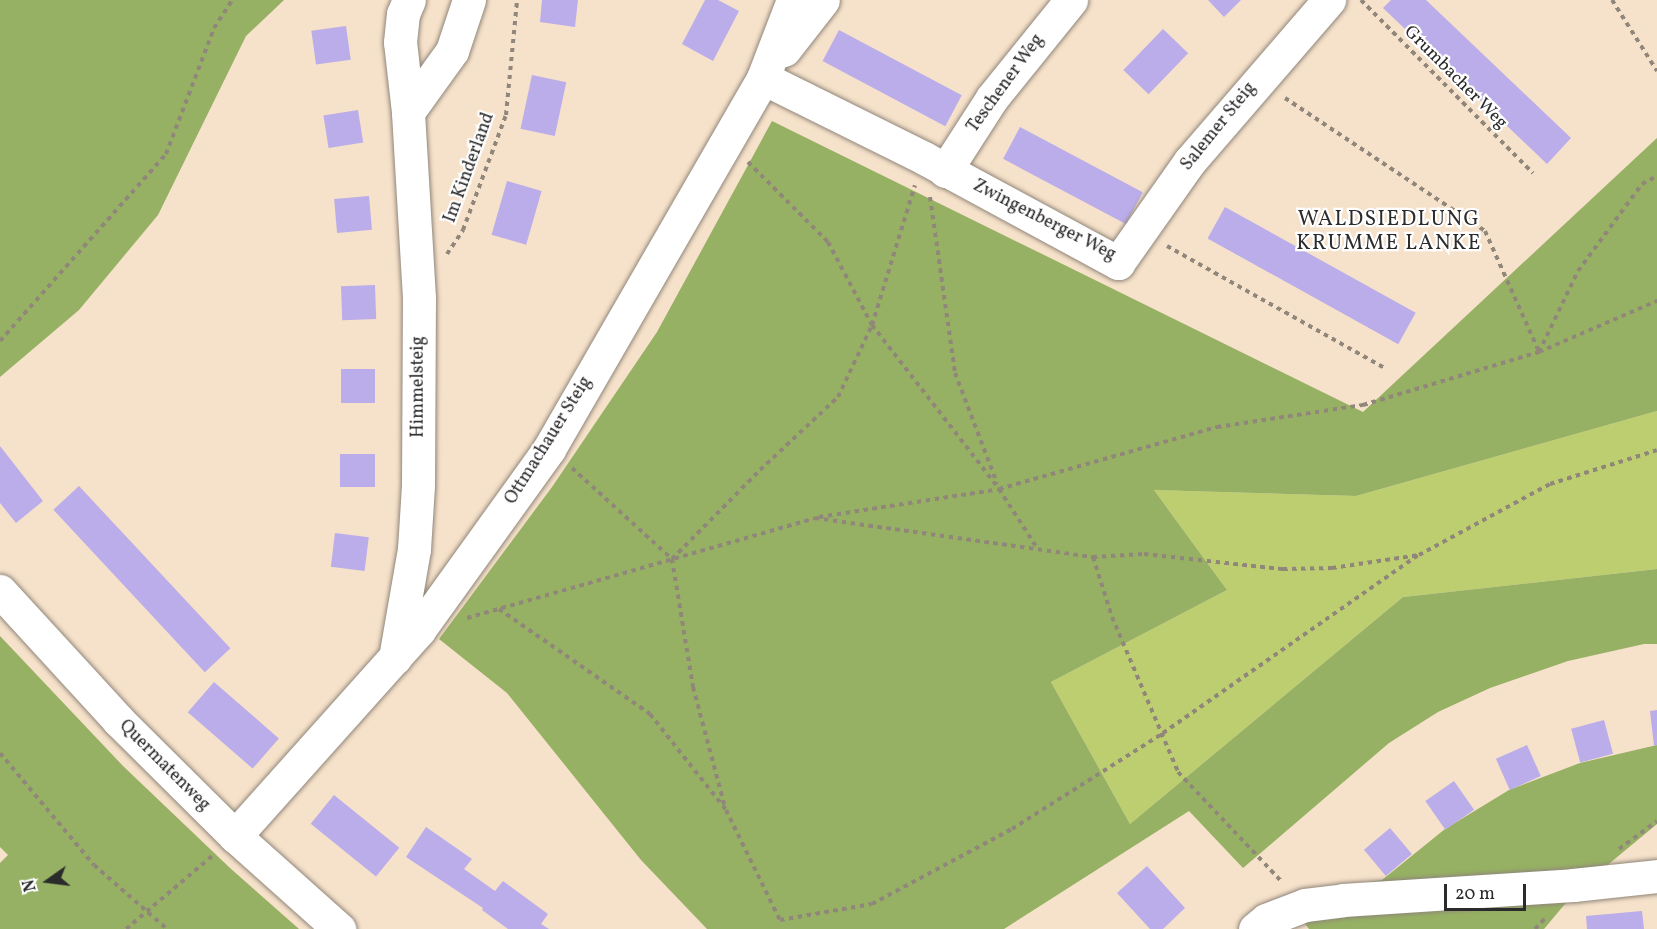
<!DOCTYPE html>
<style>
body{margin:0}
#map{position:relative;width:1657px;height:929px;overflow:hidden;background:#f6e1ca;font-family:Vollkorn,serif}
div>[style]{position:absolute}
.green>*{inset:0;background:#bdce71}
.forest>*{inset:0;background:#96b163}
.building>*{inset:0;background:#baadea;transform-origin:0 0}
.path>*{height:4px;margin-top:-2px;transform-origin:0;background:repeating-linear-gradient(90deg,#90867a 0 4.5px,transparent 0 9px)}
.roads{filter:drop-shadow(0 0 2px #90867a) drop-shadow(0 0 2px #90867a)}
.minor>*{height:33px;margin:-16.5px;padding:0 16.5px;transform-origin:16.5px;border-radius:16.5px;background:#fff}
span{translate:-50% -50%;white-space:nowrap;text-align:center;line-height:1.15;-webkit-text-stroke:4.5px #fff;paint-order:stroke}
.street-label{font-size:18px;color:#2b2b2b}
.quarter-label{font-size:21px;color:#2b2b2b;letter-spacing:1.5px}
.north{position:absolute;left:18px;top:851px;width:60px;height:60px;-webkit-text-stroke:4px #fff;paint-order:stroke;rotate:256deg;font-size:16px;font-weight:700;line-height:24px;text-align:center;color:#2b2b2b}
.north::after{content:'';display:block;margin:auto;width:21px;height:27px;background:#2b2b2b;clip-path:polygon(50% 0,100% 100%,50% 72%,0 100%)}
.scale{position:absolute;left:1444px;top:884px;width:82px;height:27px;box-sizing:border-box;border:3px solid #2b2b2b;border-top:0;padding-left:8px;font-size:18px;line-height:21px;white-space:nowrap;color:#2b2b2b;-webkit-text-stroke:4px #fff;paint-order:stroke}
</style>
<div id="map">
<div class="green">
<div style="clip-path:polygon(1657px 411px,1657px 569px,1403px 597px,1130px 824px,1051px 682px,1227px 590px,1154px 490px,1356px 496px)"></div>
</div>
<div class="forest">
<div style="clip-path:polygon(0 0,284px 0,246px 36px,158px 215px,79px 310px,0 377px)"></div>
<div style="clip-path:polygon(772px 121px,1363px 412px,1657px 138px,1657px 411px,1356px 496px,1154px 490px,1227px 590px,1051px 682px,1130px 824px,1403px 597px,1657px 569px,1657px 644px,1644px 644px,1568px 661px,1490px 688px,1438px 712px,1389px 743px,1243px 868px,1189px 811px,1004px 929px,707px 929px,641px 860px,507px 693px,439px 639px,552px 487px,657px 332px)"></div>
<div style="clip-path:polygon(0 636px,123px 766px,230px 868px,299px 929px,0 929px,0 863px,8px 855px,0 847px)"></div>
<div style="clip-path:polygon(1657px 745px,1657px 824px,1575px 892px,1544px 929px,1309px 929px,1299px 916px,1323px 890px,1382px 880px,1445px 829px,1509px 790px,1580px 763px)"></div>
</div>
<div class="building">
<div style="clip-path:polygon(542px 0,578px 0,575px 27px,540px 22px)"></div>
<div style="clip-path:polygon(705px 0,718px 0,739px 11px,713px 61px,682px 44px)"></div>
<div style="clip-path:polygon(1208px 0,1241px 0,1224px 17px)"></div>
<div style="clip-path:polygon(1391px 0,1426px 0,1571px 138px,1547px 164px,1383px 8px)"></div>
<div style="left:346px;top:26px;width:34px;height:35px;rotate:82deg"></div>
<div style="left:1163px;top:29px;width:35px;height:57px;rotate:44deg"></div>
<div style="left:839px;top:30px;width:139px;height:35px;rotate:28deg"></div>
<div style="left:532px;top:75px;width:35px;height:55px;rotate:12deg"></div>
<div style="left:358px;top:110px;width:33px;height:35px;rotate:81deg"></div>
<div style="left:1020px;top:127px;width:139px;height:36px;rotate:28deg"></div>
<div style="left:507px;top:181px;width:36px;height:56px;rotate:16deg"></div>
<div style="left:369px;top:196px;width:34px;height:35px;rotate:85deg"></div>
<div style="left:1225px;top:207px;width:218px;height:36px;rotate:29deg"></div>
<div style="left:375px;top:285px;width:34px;height:34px;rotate:88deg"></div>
<div style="left:341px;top:369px;width:34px;height:34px"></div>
<div style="clip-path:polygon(0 446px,43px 501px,16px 523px,0 503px)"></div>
<div style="left:340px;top:454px;width:35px;height:33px"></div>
<div style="left:79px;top:486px;width:222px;height:35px;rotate:47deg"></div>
<div style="left:335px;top:533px;width:34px;height:34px;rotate:7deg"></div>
<div style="left:214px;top:682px;width:86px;height:40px;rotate:41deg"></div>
<div style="clip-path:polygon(1657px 710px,1657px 745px,1654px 746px,1650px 711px)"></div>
<div style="left:1604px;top:720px;width:35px;height:34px;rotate:75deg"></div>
<div style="left:1527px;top:745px;width:34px;height:34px;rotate:66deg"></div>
<div style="left:1454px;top:781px;width:35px;height:35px;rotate:55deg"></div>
<div style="left:334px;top:795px;width:84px;height:37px;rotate:39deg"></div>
<div style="clip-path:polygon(426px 827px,472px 859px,464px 869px,495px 891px,503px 881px,548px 914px,541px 924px,549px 929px,508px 929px,482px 910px,483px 908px,406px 857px)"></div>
<div style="left:1390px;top:828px;width:34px;height:34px;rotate:50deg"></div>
<div style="clip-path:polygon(1147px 866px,1185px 908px,1163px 929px,1150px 929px,1117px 893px)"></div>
<div style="clip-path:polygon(1642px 911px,1644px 929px,1587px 929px,1586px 916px)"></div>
</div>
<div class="path">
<div style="left:1361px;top:0;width:244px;rotate:45.2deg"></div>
<div style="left:1612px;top:0;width:84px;rotate:57.6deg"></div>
<div style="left:1285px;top:98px;width:240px;rotate:33.6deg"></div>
<div style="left:1485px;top:231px;width:133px;rotate:65.9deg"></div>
<div style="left:1539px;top:352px;width:90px;rotate:-64.3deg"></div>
<div style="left:1578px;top:271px;width:108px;rotate:-53.7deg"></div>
<div style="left:1642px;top:184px;width:17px;rotate:-28deg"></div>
<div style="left:748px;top:162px;width:113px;rotate:45deg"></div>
<div style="left:828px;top:242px;width:94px;rotate:62.1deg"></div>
<div style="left:872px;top:325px;width:207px;rotate:52.2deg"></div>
<div style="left:999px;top:489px;width:70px;rotate:57.2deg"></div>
<div style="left:930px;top:197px;width:178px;rotate:81.9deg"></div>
<div style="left:955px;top:373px;width:118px;rotate:69.1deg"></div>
<div style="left:1167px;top:246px;width:249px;rotate:29.3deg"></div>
<div style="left:447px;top:254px;width:29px;rotate:-56deg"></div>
<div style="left:463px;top:230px;width:123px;rotate:-69.5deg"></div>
<div style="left:506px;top:115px;width:116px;rotate:-84.5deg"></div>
<div style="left:0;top:341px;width:250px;rotate:-48.4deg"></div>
<div style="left:166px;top:154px;width:135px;rotate:-69.1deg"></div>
<div style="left:214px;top:28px;width:33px;rotate:-57deg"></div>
<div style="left:572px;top:468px;width:135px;rotate:42.3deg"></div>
<div style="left:672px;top:559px;width:130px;rotate:80.7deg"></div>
<div style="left:693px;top:687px;width:124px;rotate:75.1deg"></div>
<div style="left:819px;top:517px;width:182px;rotate:-8.8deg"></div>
<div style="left:999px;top:489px;width:227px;rotate:-15.9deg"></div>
<div style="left:1217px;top:427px;width:148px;rotate:-8.6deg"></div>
<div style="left:1363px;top:405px;width:184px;rotate:-16.8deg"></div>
<div style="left:1539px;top:352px;width:129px;rotate:-23.4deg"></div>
<div style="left:1093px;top:557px;width:63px;rotate:72.4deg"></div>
<div style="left:1112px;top:617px;width:168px;rotate:66.9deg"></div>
<div style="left:1178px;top:772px;width:153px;rotate:46.6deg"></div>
<div style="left:672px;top:559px;width:125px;rotate:-45.3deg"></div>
<div style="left:760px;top:470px;width:107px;rotate:-43.1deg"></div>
<div style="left:838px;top:397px;width:80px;rotate:-64.7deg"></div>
<div style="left:872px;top:325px;width:146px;rotate:-72.9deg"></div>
<div style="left:499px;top:609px;width:184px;rotate:34.8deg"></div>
<div style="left:650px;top:714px;width:122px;rotate:51.6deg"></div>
<div style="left:726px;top:810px;width:123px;rotate:63.9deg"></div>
<div style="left:780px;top:920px;width:93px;rotate:-9.9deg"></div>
<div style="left:872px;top:904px;width:159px;rotate:-28.2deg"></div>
<div style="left:1012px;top:829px;width:179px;rotate:-32.4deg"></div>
<div style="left:1163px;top:733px;width:311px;rotate:-34.9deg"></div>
<div style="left:467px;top:618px;width:362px;rotate:-16deg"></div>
<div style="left:815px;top:518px;width:281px;rotate:8deg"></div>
<div style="left:1093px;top:557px;width:51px;rotate:-3.4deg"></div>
<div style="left:1144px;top:554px;width:140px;rotate:6.2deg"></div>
<div style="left:1283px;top:569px;width:49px;rotate:-1.2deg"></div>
<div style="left:1332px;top:568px;width:88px;rotate:-8.5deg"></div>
<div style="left:1419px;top:555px;width:149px;rotate:-28.5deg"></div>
<div style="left:1550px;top:484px;width:112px;rotate:-17.6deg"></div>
<div style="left:0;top:753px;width:146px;rotate:50deg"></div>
<div style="left:94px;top:865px;width:97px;rotate:41.2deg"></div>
<div style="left:1619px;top:849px;width:47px;rotate:-36.4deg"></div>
<div style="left:126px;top:929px;width:113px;rotate:-40.3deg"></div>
<div style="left:1535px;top:929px;width:16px;rotate:-47deg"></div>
</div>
<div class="roads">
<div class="minor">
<div style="left:784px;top:50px;width:63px;rotate:-52deg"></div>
<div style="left:763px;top:78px;width:180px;rotate:26.4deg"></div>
<div style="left:924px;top:158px;width:221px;rotate:28.4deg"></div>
<div style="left:1118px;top:263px;width:125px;rotate:-54.8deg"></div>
<div style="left:1190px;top:161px;width:213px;rotate:-49.2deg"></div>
<div style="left:408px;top:112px;width:75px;rotate:-54.2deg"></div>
<div style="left:452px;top:51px;width:54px;rotate:-71.6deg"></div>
<div style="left:945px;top:171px;width:87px;rotate:-57.2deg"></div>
<div style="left:992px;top:98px;width:126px;rotate:-51.1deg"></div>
<div style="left:0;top:591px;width:175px;rotate:47.5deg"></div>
<div style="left:118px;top:720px;width:165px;rotate:44.8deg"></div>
<div style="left:235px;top:836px;width:140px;rotate:41.8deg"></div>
<div style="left:395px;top:658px;width:111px;rotate:-80.1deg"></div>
<div style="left:414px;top:549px;width:64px;rotate:-86.4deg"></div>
<div style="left:418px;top:485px;width:187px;rotate:-89.7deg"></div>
<div style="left:419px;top:298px;width:186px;rotate:-93.4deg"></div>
<div style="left:408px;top:112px;width:70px;rotate:-96.5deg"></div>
<div style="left:400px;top:42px;width:28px;rotate:-84deg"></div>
<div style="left:403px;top:14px;width:15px;rotate:-67deg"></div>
<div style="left:235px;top:836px;width:276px;rotate:-48.2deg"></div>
<div style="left:419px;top:630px;width:223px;rotate:-54.3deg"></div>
<div style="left:549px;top:449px;width:428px;rotate:-60deg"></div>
<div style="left:763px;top:78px;width:84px;rotate:-69deg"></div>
<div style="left:1255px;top:929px;width:14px;rotate:-39deg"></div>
<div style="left:1266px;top:920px;width:42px;rotate:-21deg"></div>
<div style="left:1305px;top:905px;width:38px;rotate:-7deg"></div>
<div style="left:1343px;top:900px;width:230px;rotate:-3.7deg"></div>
<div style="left:1573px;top:885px;width:84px;rotate:-6.1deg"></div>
</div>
</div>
<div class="street-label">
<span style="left:1455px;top:78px;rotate:45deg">Grumbacher Weg</span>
<span style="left:1006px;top:84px;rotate:-54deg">Teschener Weg</span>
<span style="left:1219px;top:127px;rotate:-51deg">Salemer Steig</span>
<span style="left:470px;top:168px;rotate:-70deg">Im Kinderland</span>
<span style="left:1044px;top:221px;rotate:27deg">Zwingenberger Weg</span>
<span style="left:419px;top:387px;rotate:-90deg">Himmelsteig</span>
<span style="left:549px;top:441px;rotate:-58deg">Ottmachauer Steig</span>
<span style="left:164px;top:766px;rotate:45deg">Quermatenweg</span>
</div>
<div class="quarter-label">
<span style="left:1389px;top:232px">WALDSIEDLUNG<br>KRUMME LANKE</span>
</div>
<div class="north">N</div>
<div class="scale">20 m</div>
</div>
